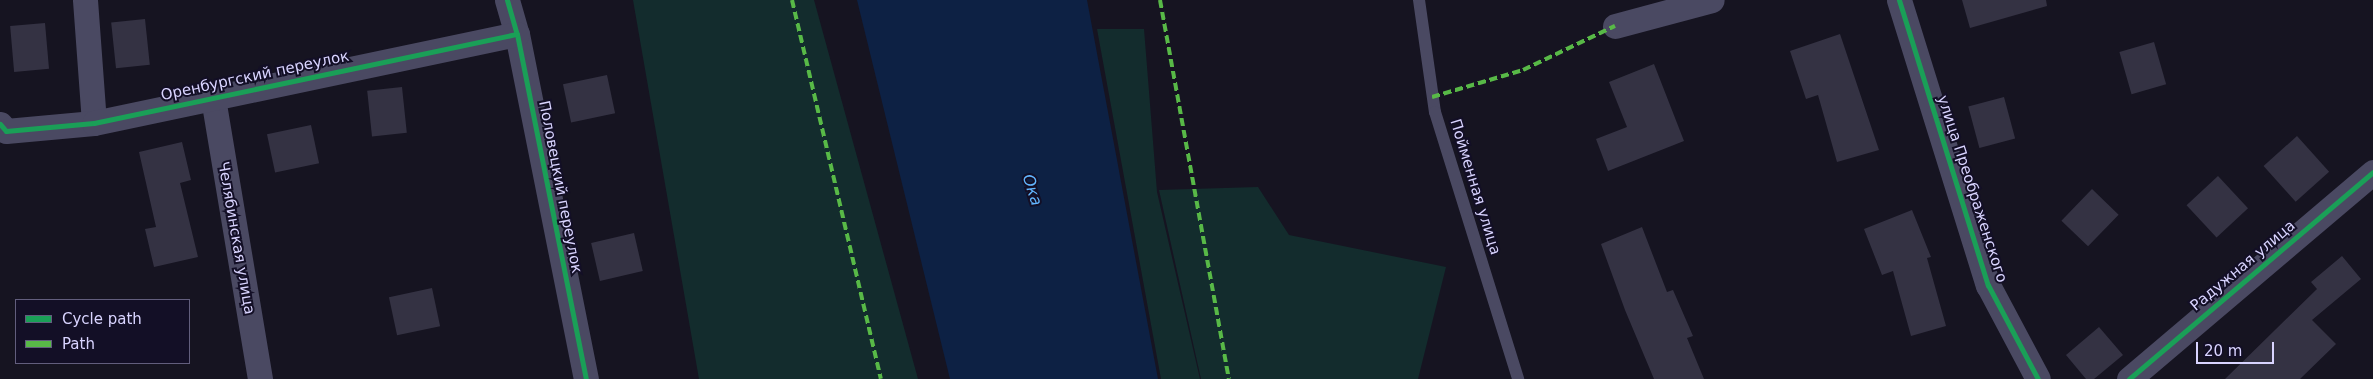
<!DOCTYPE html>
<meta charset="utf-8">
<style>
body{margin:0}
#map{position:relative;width:2373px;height:379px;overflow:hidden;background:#161421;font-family:"DejaVu Sans",sans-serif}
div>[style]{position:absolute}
.green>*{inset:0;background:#132c2d}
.water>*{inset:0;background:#0d2144}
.building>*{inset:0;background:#343243;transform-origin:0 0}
.lane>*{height:12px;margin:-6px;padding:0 6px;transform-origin:6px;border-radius:6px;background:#4a4962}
.street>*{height:25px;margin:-12.5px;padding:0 12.5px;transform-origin:12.5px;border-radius:12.5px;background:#4a4962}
.quiet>*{height:4px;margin-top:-2px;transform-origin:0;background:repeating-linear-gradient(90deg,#58b947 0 8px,transparent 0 12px)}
.cycleway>*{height:5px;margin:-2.5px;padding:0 2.5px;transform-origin:2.5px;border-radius:2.5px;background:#1a9f57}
span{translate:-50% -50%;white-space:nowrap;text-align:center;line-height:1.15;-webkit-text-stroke:4px #130f26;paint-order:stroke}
.street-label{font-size:15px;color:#d9d4ff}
.water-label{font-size:16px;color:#62b6ff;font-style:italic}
.legend{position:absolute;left:15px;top:299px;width:175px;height:65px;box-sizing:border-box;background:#130f26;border:1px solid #625e7d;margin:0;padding:6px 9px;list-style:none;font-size:15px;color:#d9d4ff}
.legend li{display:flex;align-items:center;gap:10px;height:25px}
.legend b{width:25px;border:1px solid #625e7d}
.scale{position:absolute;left:2196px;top:342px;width:78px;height:22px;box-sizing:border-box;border:2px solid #d9d4ff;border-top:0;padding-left:6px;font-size:15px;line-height:18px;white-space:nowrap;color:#d9d4ff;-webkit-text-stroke:4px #130f26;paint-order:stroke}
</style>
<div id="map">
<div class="green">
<div style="clip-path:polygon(633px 0,814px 0,918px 379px,699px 379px)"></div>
<div style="clip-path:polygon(1097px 29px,1144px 29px,1157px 192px,1200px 379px,1161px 379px)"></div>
<div style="clip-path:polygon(1258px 187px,1289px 235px,1446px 267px,1418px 379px,1201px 379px,1159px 190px)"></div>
</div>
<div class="water">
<div style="clip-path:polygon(857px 0,1087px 0,1158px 379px,950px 379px)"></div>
</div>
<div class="building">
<div style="clip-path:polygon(1962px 0,2046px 0,2047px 6px,1970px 28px)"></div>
<div style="left:145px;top:19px;width:46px;height:34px;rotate:84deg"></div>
<div style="left:45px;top:23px;width:46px;height:35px;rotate:85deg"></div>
<div style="clip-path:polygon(1840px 34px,1879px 150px,1837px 162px,1818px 95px,1806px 99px,1790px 51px)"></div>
<div style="left:2154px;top:42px;width:44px;height:36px;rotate:74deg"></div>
<div style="clip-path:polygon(1654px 64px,1684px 141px,1608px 171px,1596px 139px,1627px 127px,1609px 82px)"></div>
<div style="left:607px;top:75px;width:39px;height:45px;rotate:78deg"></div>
<div style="left:402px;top:87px;width:46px;height:35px;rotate:84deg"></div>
<div style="left:2004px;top:97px;width:43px;height:37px;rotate:75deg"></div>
<div style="left:311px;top:125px;width:39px;height:45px;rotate:78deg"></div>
<div style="left:2297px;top:136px;width:48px;height:45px;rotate:48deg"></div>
<div style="clip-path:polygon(182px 142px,191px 180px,180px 183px,198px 257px,154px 267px,145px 229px,156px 227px,139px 152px)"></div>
<div style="left:2218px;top:176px;width:44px;height:43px;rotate:47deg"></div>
<div style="left:2092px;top:189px;width:37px;height:44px;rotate:44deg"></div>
<div style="clip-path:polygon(1912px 210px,1931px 257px,1927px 258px,1946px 326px,1911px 336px,1893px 271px,1882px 275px,1864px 229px)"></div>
<div style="clip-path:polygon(1642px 227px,1667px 292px,1673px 290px,1693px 336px,1687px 338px,1704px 379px,1654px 379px,1625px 310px,1601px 244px)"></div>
<div style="left:634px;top:233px;width:39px;height:44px;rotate:77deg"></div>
<div style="clip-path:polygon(2342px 256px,2361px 279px,2312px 320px,2336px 344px,2300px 379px,2225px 379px,2317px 289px,2311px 282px)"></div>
<div style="left:432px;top:288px;width:39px;height:44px;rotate:78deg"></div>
<div style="clip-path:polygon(2099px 327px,2123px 355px,2094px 379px,2086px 379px,2066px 355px)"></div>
</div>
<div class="lane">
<div style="left:1419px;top:0;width:113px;rotate:81.9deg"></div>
<div style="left:1435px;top:112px;width:280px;rotate:72.7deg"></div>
</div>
<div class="street">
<div style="left:85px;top:0;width:123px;rotate:85.8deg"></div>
<div style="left:507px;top:0;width:35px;rotate:74deg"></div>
<div style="left:517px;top:34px;width:352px;rotate:78.7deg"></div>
<div style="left:1899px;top:0;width:299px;rotate:72.7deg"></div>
<div style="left:1988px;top:285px;width:106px;rotate:62deg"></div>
<div style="left:1615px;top:26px;width:100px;rotate:-15deg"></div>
<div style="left:213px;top:98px;width:285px;rotate:80.5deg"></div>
<div style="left:0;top:124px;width:9px;rotate:49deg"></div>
<div style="left:6px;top:131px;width:88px;rotate:-5.2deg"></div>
<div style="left:94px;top:123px;width:432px;rotate:-11.9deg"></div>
<div style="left:2129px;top:379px;width:320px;rotate:-40.3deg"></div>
</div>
<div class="quiet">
<div style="left:792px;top:0;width:389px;rotate:76.8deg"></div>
<div style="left:1160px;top:0;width:385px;rotate:79.7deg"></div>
<div style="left:1432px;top:97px;width:95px;rotate:-16.5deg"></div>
<div style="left:1523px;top:70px;width:102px;rotate:-25.6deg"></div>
</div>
<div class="cycleway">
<div style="left:507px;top:0;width:35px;rotate:74deg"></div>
<div style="left:517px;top:34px;width:352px;rotate:78.7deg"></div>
<div style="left:1899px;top:0;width:299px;rotate:72.7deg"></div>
<div style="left:1988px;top:285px;width:106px;rotate:62deg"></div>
<div style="left:0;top:124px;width:9px;rotate:49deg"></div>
<div style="left:6px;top:131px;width:88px;rotate:-5.2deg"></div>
<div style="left:94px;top:123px;width:432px;rotate:-11.9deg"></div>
<div style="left:2129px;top:379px;width:320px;rotate:-40.3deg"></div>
</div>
<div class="street-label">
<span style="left:255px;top:76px;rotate:-12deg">Оренбургский переулок</span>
<span style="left:560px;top:187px;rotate:79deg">Половецкий переулок</span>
<span style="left:1475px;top:187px;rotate:73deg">Пойменная улица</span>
<span style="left:1972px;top:189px;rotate:72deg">улица Преображенского</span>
<span style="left:236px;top:238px;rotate:80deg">Челябинская улица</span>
<span style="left:2243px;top:266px;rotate:-40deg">Радужная улица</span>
</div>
<div class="water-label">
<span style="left:1032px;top:190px;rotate:72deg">Ока</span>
</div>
<ul class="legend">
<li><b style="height:6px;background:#1a9f57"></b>Cycle path</li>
<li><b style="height:6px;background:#58b947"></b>Path</li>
</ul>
<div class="scale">20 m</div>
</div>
